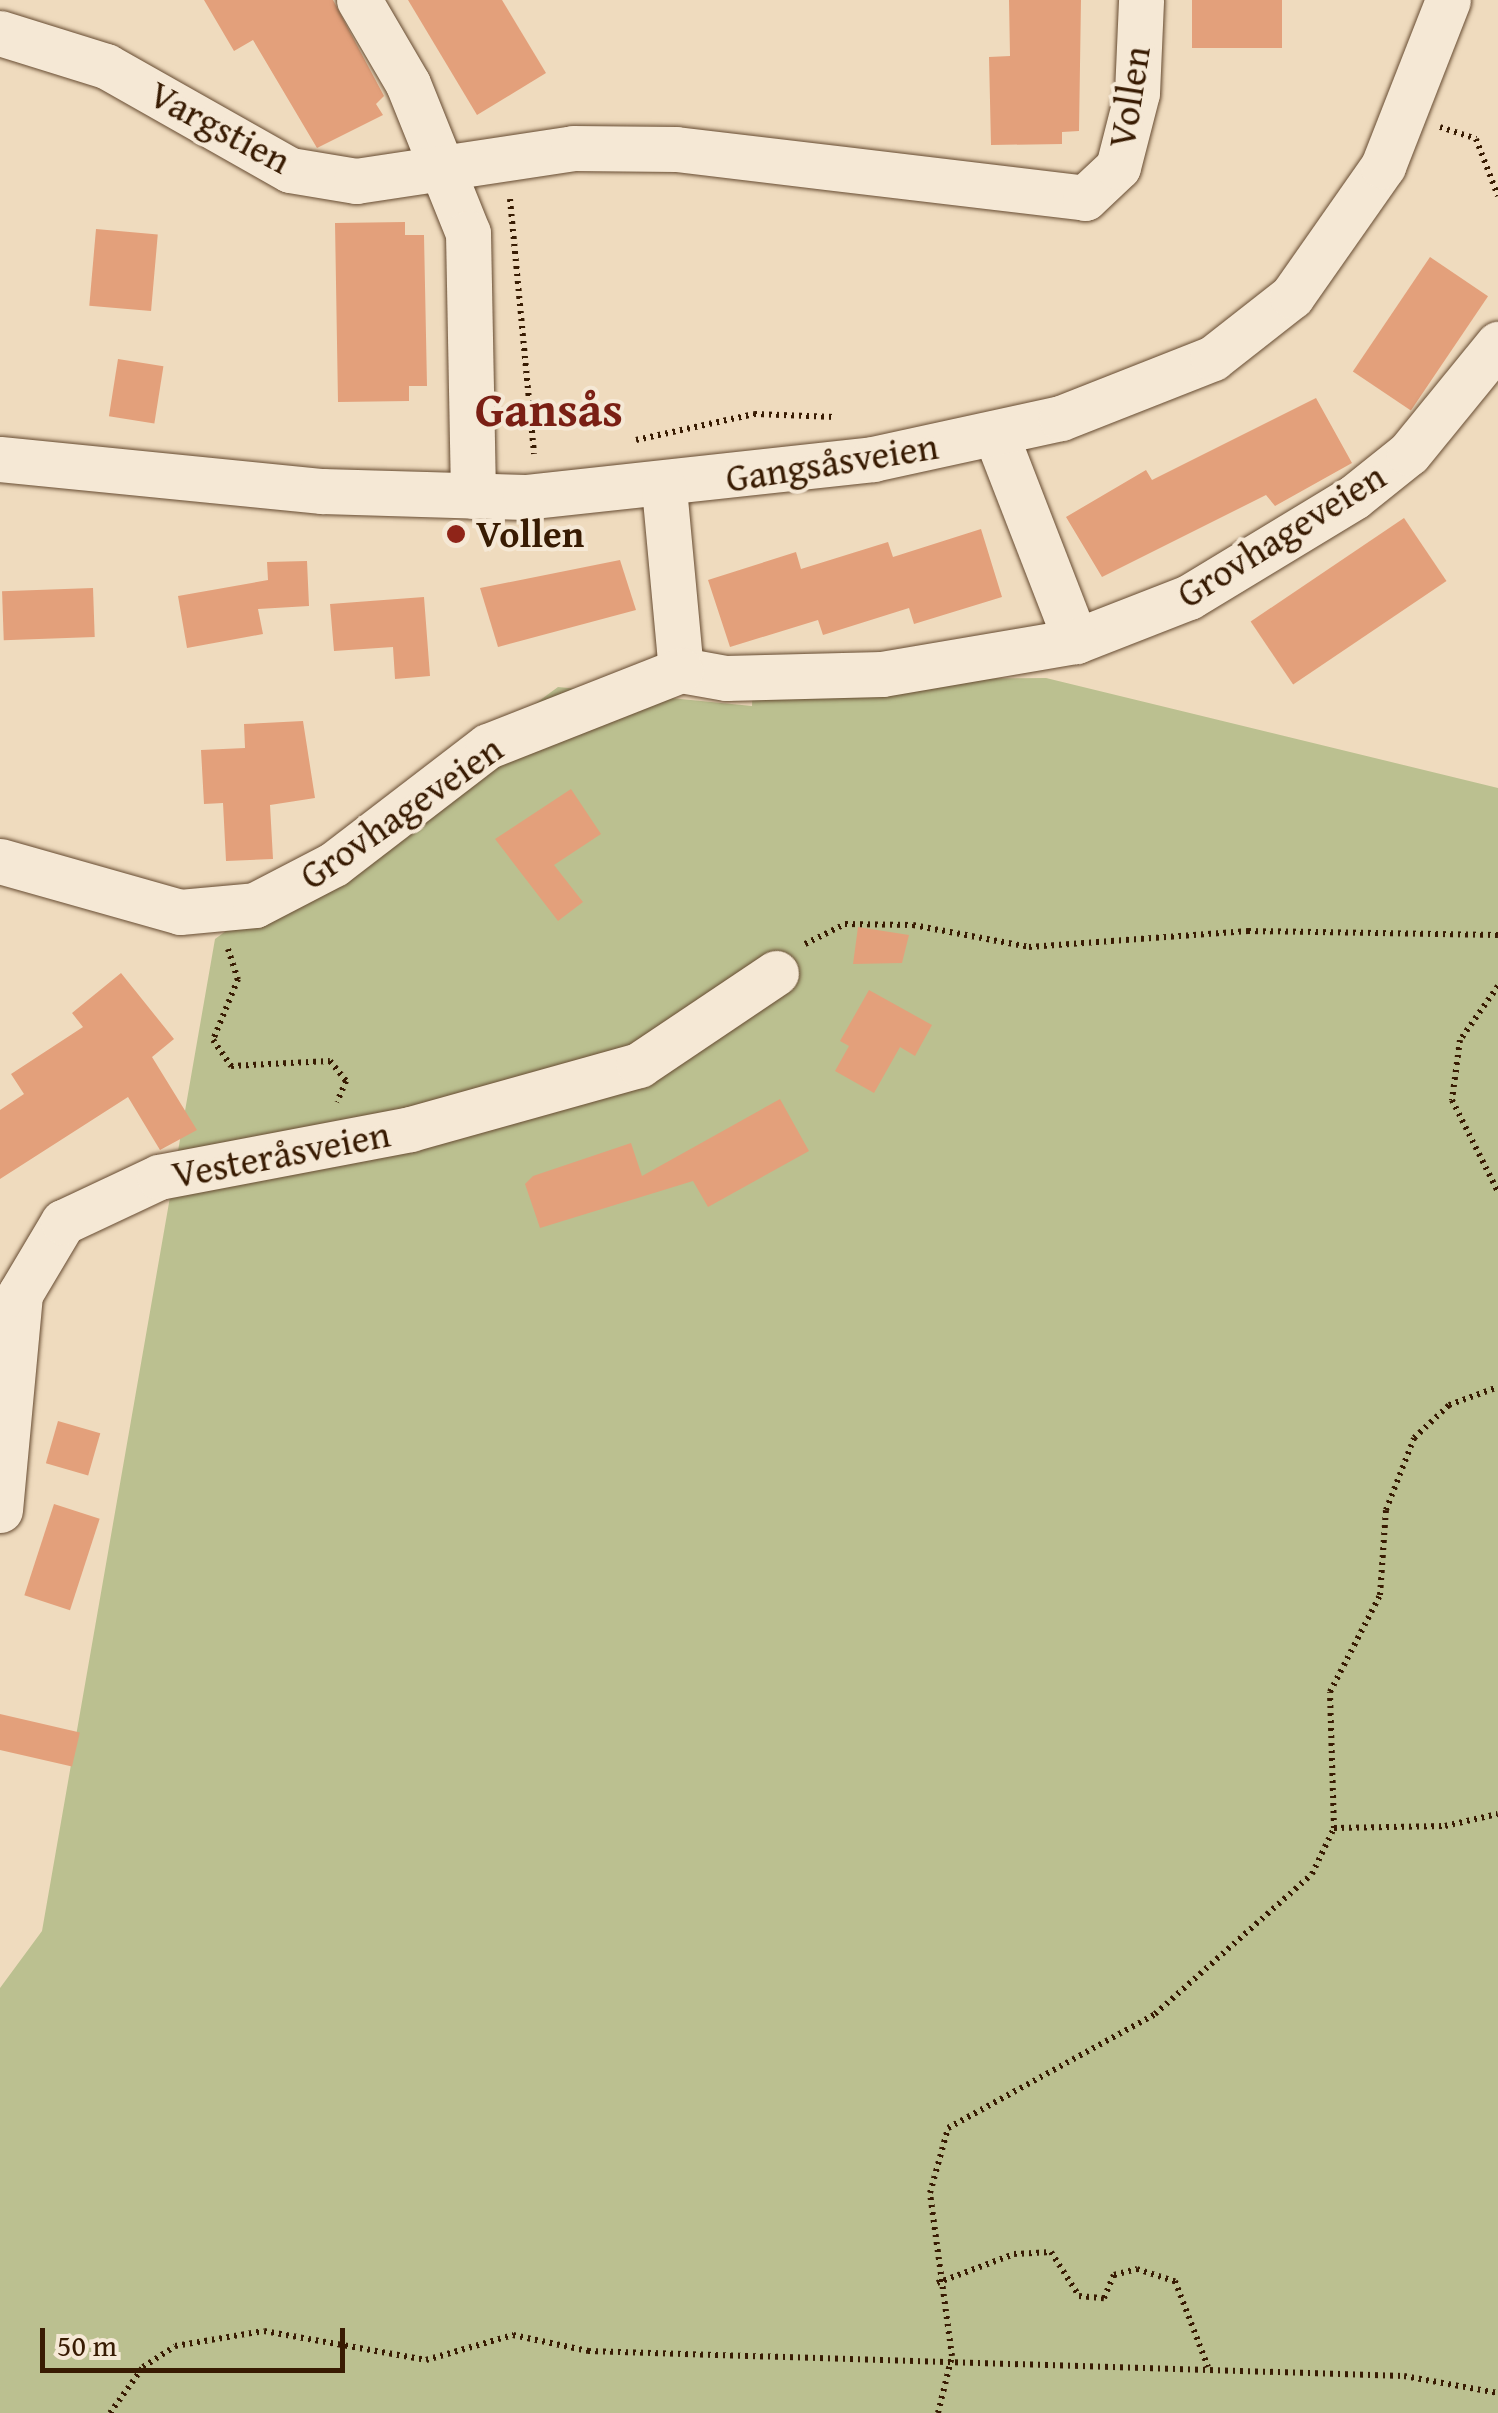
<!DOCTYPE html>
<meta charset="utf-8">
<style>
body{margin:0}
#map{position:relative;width:1498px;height:2413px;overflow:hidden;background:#efdbbe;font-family:"Gentium Book Plus",serif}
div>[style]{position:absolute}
.green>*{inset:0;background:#bbc090}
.building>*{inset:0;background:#e3a07b;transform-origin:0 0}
.path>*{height:6px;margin-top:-3px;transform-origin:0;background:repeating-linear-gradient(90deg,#381b02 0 2.5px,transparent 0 7.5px)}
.roads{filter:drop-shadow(0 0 2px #664b31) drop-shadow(0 0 2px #664b31)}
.minor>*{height:45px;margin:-22.5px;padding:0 22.5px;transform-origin:22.5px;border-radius:22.5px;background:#f5e8d5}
.dots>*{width:28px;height:28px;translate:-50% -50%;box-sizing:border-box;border:5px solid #f5e8d5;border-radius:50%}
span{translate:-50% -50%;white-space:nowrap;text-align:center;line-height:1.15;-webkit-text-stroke:8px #f5e8d5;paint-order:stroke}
.street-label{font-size:38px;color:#381b02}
.poi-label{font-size:38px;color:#381b02;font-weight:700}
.left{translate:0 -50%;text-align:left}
.district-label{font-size:48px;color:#7a1f14;font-weight:700}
.scale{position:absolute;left:40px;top:2328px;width:305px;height:45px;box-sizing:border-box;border:5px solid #381b02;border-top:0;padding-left:12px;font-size:30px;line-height:35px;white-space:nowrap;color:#381b02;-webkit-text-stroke:8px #f5e8d5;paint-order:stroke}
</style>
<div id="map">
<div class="green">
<div style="clip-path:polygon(1046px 678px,1498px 788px,1498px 2413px,0 2413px,0 1988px,42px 1931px,215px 939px,558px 687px,752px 706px,753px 680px)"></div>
</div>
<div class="building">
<div style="clip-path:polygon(204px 0,333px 0,384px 96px,376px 104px,383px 115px,317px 148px,253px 40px,234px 51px)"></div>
<div style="clip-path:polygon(408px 0,502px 0,546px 73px,477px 115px)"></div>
<div style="clip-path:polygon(1009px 0,1081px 0,1079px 131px,1062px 132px,1062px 144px,991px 145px,989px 57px,1010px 56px)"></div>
<div style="left:1192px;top:0;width:90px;height:48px"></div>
<div style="clip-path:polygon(405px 222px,405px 235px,424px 235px,427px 386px,409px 386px,409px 401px,338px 402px,335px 223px)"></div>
<div style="left:96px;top:229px;width:62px;height:77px;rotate:5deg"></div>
<div style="left:1430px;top:257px;width:70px;height:138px;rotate:34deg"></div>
<div style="left:118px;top:359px;width:46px;height:58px;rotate:9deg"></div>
<div style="clip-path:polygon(1316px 398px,1352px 463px,1275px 506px,1266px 495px,1102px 577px,1066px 517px,1146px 470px,1152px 480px)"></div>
<div style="left:1404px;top:518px;width:76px;height:185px;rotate:56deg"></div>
<div style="clip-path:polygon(981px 529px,1002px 597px,914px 624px,909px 608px,823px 635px,818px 620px,730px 647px,708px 580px,796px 552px,801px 569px,888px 542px,893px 557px)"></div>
<div style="clip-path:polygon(620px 560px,636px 610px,498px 647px,480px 588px)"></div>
<div style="clip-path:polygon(307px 561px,309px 606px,258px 609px,263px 634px,187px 648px,178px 596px,268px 580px,267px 562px)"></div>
<div style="left:93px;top:588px;width:49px;height:91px;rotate:88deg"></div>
<div style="clip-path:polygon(424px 597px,430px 676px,395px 679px,393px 647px,334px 651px,330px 604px)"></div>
<div style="clip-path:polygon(303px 721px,315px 798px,270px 805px,273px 859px,226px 861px,223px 803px,204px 804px,201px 750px,245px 748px,244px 724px)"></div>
<div style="clip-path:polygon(571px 789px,601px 834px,554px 865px,583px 902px,558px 921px,495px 839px)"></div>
<div style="clip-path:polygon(858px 927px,909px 935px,902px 963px,853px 964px)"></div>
<div style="clip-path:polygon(121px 973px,174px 1039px,152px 1057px,197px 1130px,160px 1150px,128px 1097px,0 1179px,0 1110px,24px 1094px,11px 1074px,83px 1027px,72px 1013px)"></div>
<div style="clip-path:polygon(869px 990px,932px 1025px,915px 1056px,900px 1047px,874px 1093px,835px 1071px,849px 1046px,840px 1041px)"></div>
<div style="clip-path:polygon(780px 1099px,809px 1151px,708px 1207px,693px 1181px,540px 1228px,525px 1184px,533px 1176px,631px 1143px,642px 1176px)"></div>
<div style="left:58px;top:1421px;width:44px;height:44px;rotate:16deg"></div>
<div style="left:54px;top:1504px;width:48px;height:96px;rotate:18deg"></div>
<div style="left:0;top:1714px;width:82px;height:35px;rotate:13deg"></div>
</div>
<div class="path">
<div style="left:1440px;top:127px;width:38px;rotate:18deg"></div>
<div style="left:1476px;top:139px;width:61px;rotate:68.9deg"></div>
<div style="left:510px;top:199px;width:256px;rotate:84.6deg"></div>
<div style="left:636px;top:440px;width:121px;rotate:-12.4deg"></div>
<div style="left:754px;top:414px;width:81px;rotate:2.1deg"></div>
<div style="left:805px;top:944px;width:45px;rotate:-26.6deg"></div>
<div style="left:845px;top:924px;width:68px;rotate:0.8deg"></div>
<div style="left:913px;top:925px;width:118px;rotate:10.7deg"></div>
<div style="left:1029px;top:947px;width:220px;rotate:-4.2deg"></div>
<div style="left:1248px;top:931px;width:250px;rotate:0.9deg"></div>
<div style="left:228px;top:949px;width:32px;rotate:72deg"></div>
<div style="left:238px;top:979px;width:66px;rotate:112.3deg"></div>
<div style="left:213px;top:1040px;width:32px;rotate:55deg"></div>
<div style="left:231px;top:1066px;width:99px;rotate:-2.9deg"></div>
<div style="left:330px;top:1061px;width:26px;rotate:51deg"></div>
<div style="left:346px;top:1081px;width:23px;rotate:113deg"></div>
<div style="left:1498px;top:986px;width:66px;rotate:125.1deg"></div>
<div style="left:1460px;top:1040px;width:61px;rotate:97.6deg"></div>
<div style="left:1452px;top:1100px;width:103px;rotate:63.4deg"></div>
<div style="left:1334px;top:1828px;width:111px;rotate:-1deg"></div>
<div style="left:1445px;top:1826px;width:54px;rotate:-12.8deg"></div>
<div style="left:937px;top:2283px;width:82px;rotate:-20.6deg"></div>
<div style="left:1014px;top:2254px;width:37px;rotate:-3deg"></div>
<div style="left:1051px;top:2252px;width:52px;rotate:57.5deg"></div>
<div style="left:1079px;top:2296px;width:25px;rotate:5deg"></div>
<div style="left:1104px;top:2298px;width:25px;rotate:-67deg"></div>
<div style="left:1114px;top:2275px;width:24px;rotate:-15deg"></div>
<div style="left:1137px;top:2269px;width:40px;rotate:18deg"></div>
<div style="left:1175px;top:2281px;width:92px;rotate:69deg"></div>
<div style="left:110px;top:2413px;width:57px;rotate:-54.3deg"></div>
<div style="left:143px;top:2367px;width:38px;rotate:-33deg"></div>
<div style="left:175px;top:2346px;width:90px;rotate:-9.6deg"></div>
<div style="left:264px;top:2331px;width:165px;rotate:10.1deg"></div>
<div style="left:426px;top:2360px;width:91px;rotate:-16deg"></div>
<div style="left:513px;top:2335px;width:77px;rotate:12deg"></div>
<div style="left:588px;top:2351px;width:816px;rotate:1.75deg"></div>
<div style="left:1404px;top:2376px;width:96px;rotate:10.3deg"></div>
<div style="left:938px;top:2413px;width:59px;rotate:-76.2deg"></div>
<div style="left:952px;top:2356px;width:164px;rotate:-97.7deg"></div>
<div style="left:930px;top:2193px;width:67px;rotate:-74.5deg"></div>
<div style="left:948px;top:2128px;width:236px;rotate:-28.8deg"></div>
<div style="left:1155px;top:2014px;width:210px;rotate:-41.7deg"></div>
<div style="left:1312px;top:1874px;width:51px;rotate:-64.4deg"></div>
<div style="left:1334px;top:1828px;width:136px;rotate:-91.7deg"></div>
<div style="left:1330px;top:1692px;width:109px;rotate:-62.7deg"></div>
<div style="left:1380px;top:1595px;width:85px;rotate:-86deg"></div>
<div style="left:1386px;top:1510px;width:77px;rotate:-68.7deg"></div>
<div style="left:1414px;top:1438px;width:48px;rotate:-43.3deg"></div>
<div style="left:1449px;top:1405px;width:52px;rotate:-20.2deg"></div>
</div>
<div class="roads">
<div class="minor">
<div style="left:359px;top:0;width:97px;rotate:59.7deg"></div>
<div style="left:408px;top:84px;width:161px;rotate:68.1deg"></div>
<div style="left:468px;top:233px;width:263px;rotate:88.9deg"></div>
<div style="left:0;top:33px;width:111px;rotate:17.3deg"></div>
<div style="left:106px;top:66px;width:211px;rotate:29.5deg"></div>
<div style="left:290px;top:170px;width:67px;rotate:9.5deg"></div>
<div style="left:356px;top:181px;width:219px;rotate:-8.6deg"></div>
<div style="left:573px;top:148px;width:103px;rotate:0.6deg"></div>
<div style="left:676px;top:149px;width:412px;rotate:6.8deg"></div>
<div style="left:1085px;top:198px;width:45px;rotate:-43.2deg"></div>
<div style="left:1118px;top:167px;width:76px;rotate:-75.6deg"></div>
<div style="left:1137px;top:93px;width:93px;rotate:-87.5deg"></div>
<div style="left:996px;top:435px;width:221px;rotate:68.8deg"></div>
<div style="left:1076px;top:641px;width:121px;rotate:-21.3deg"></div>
<div style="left:1189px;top:597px;width:193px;rotate:-31.2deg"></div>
<div style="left:1354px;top:497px;width:70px;rotate:-38.7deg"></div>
<div style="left:1409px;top:453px;width:141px;rotate:-50.8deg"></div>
<div style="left:0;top:459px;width:324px;rotate:5.7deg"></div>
<div style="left:322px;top:491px;width:203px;rotate:1.7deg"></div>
<div style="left:525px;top:497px;width:350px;rotate:-6.2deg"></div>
<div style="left:873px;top:459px;width:192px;rotate:-12.3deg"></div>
<div style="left:1061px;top:418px;width:163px;rotate:-21.5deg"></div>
<div style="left:1213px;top:358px;width:100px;rotate:-38.1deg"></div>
<div style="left:1292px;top:296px;width:159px;rotate:-55deg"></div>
<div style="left:1383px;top:166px;width:178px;rotate:-68.6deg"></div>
<div style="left:664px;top:488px;width:183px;rotate:84.7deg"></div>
<div style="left:681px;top:670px;width:46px;rotate:10.1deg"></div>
<div style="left:726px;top:678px;width:156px;rotate:-1.5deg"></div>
<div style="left:882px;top:674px;width:197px;rotate:-9.7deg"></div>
<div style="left:0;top:861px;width:187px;rotate:15.8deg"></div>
<div style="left:180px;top:912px;width:75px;rotate:-5.3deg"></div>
<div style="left:255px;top:905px;width:89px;rotate:-27.4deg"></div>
<div style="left:334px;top:864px;width:194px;rotate:-37.5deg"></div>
<div style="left:488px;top:746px;width:207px;rotate:-21.5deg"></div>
<div style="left:0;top:1510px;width:217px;rotate:-84.7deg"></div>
<div style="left:20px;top:1294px;width:84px;rotate:-59.2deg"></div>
<div style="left:63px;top:1222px;width:106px;rotate:-25.1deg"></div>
<div style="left:159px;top:1177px;width:256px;rotate:-10.8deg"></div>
<div style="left:410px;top:1129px;width:238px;rotate:-15.6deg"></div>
<div style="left:639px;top:1065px;width:165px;rotate:-33.9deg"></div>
</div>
</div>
<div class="dots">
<div style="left:456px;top:534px;background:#8f2418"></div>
</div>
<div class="street-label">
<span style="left:1129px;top:97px;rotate:-81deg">Vollen</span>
<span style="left:220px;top:127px;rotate:28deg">Vargstien</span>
<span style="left:832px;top:462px;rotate:-9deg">Gangsåsveien</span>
<span style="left:1281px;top:535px;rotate:-32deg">Grovhageveien</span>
<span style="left:401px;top:812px;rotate:-35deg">Grovhageveien</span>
<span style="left:281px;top:1154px;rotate:-11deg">Vesteråsveien</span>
</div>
<div class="poi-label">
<span class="left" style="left:476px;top:534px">Vollen</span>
</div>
<div class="district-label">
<span style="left:549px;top:409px">Gansås</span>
</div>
<div class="scale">50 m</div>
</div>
